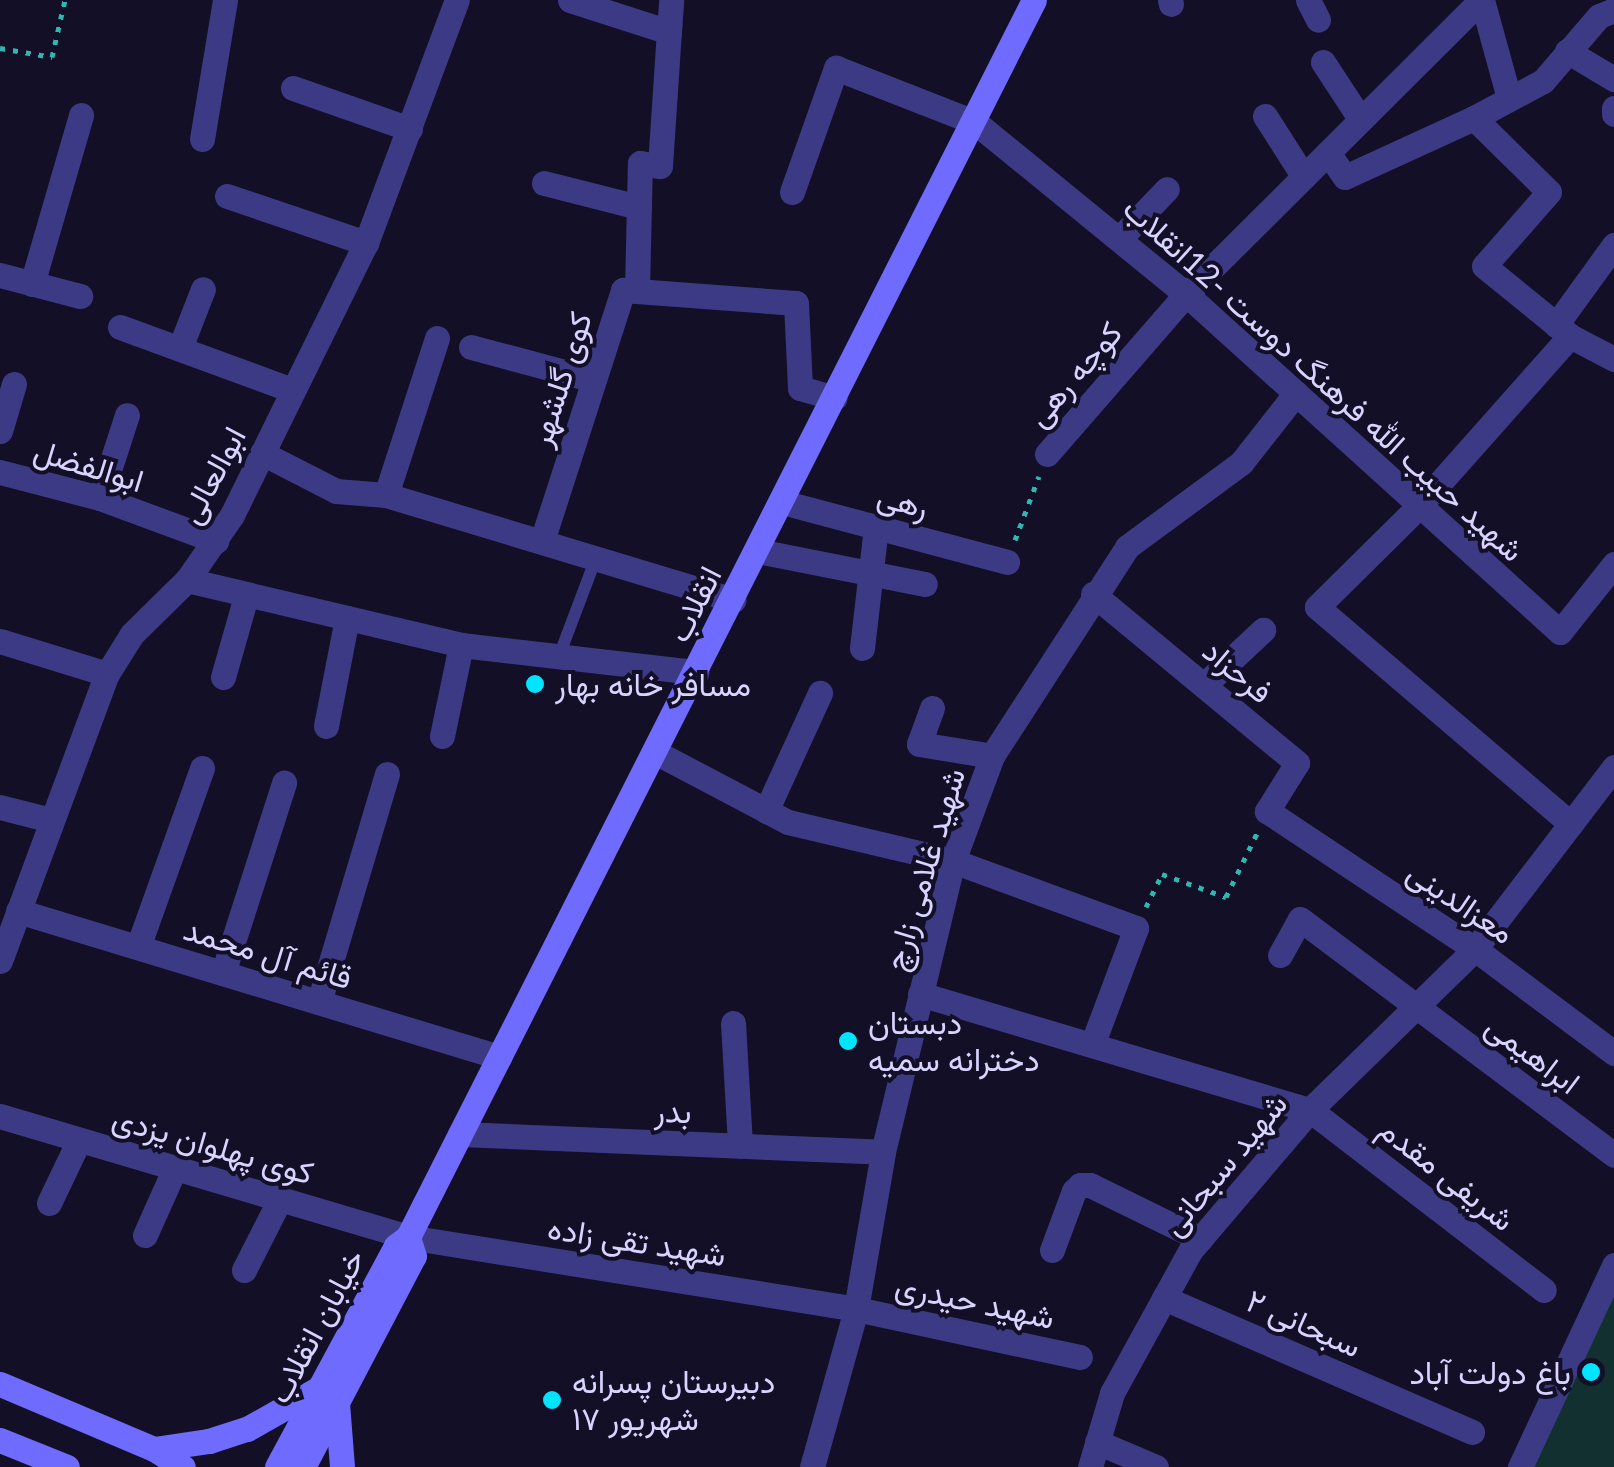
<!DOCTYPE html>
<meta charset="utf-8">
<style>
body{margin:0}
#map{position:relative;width:1614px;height:1467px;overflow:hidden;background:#130f26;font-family:Lato,Vazirmatn,sans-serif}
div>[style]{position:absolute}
.green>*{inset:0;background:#12302f}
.path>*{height:5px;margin-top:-2.5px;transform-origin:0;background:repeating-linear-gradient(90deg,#2fb8b0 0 5px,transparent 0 13px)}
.service>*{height:12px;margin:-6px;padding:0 6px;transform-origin:6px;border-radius:6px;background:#3d3a85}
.minor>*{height:25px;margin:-12.5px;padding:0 12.5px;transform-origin:12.5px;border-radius:12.5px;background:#3d3a85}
.secondary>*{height:25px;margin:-12.5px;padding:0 12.5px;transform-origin:12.5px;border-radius:12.5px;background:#6f6bff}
.dots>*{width:28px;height:28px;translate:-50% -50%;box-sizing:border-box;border:5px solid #130f26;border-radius:50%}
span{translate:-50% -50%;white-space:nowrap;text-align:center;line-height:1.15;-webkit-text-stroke:8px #130f26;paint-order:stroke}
.street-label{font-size:32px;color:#d9d4ff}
.poi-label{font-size:32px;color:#d9d4ff}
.left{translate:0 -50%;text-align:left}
.right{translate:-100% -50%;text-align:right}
</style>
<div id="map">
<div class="green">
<div style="clip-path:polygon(1614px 1278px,1614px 1467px,1523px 1467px)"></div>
</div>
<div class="path">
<div style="left:0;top:48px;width:53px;rotate:9.8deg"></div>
<div style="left:52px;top:57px;width:58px;rotate:-77.2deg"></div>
<div style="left:1015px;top:540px;width:68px;rotate:-69.4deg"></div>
<div style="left:1146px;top:907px;width:37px;rotate:-64deg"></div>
<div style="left:1162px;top:874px;width:68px;rotate:19.8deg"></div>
<div style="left:1226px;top:897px;width:73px;rotate:-64.1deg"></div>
</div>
<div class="service">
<div style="left:559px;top:656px;width:105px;rotate:-69.3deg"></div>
</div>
<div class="minor">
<div style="left:570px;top:0;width:104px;rotate:17.9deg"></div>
<div style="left:669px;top:32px;width:32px;rotate:-86deg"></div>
<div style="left:1170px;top:0;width:4px;rotate:76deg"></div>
<div style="left:1308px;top:0;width:22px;rotate:63deg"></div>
<div style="left:1482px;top:0;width:102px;rotate:74.6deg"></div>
<div style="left:1614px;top:10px;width:16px;rotate:158deg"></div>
<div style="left:1599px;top:16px;width:86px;rotate:130.7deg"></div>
<div style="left:1543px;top:81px;width:78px;rotate:151.8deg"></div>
<div style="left:1474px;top:118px;width:105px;rotate:44.6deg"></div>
<div style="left:1549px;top:192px;width:98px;rotate:131.3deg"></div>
<div style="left:1484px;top:266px;width:111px;rotate:39.1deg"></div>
<div style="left:1570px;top:336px;width:50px;rotate:27.6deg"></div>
<div style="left:1567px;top:51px;width:55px;rotate:30.8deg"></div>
<div style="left:1323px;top:62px;width:69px;rotate:56.8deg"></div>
<div style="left:293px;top:88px;width:124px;rotate:19.3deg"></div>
<div style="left:1614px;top:108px;width:6px;rotate:90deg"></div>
<div style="left:1265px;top:116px;width:72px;rotate:57.4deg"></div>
<div style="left:202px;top:139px;width:141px;rotate:-80.6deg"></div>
<div style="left:1328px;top:153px;width:29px;rotate:55deg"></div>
<div style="left:1345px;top:177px;width:142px;rotate:-24.6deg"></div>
<div style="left:544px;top:183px;width:98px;rotate:14.2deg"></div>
<div style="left:792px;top:192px;width:132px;rotate:-70.5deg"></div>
<div style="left:836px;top:68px;width:150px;rotate:21.4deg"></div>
<div style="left:976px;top:123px;width:271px;rotate:39.2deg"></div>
<div style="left:1186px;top:294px;width:504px;rotate:42.11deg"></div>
<div style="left:1560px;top:632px;width:87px;rotate:-51.5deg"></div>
<div style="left:227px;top:196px;width:147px;rotate:18.7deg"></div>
<div style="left:1119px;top:239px;width:69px;rotate:-46.2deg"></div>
<div style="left:0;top:275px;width:83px;rotate:14.7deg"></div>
<div style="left:32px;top:284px;width:176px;rotate:-73.8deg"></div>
<div style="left:637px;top:291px;width:128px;rotate:-88.7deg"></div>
<div style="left:640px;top:163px;width:20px;rotate:9deg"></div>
<div style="left:660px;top:166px;width:134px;rotate:-86.2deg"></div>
<div style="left:1556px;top:325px;width:99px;rotate:-54.1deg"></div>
<div style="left:120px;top:327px;width:183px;rotate:20.1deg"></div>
<div style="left:1570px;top:336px;width:226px;rotate:131.6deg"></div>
<div style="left:1420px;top:505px;width:145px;rotate:135.3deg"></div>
<div style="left:1317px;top:607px;width:334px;rotate:40.5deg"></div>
<div style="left:471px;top:347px;width:127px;rotate:15deg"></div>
<div style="left:180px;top:348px;width:63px;rotate:-68.7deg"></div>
<div style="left:0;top:431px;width:49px;rotate:-73.4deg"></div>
<div style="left:262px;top:453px;width:83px;rotate:27.2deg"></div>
<div style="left:336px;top:491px;width:50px;rotate:4.6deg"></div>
<div style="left:386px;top:495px;width:363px;rotate:16.8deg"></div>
<div style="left:1047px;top:454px;width:212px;rotate:-49deg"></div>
<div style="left:1186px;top:294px;width:416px;rotate:-44.9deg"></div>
<div style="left:0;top:472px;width:103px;rotate:14.6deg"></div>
<div style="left:100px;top:498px;width:124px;rotate:20.3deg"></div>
<div style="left:386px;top:495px;width:165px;rotate:-72deg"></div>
<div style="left:100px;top:498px;width:87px;rotate:-72deg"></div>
<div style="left:782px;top:502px;width:233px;rotate:14.9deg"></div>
<div style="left:542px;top:541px;width:264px;rotate:-72.1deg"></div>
<div style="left:623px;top:290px;width:173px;rotate:4.3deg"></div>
<div style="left:796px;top:303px;width:85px;rotate:87.3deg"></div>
<div style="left:800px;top:388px;width:36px;rotate:16deg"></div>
<div style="left:758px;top:551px;width:170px;rotate:11.2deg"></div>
<div style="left:187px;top:580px;width:282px;rotate:13.3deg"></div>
<div style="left:461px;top:645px;width:237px;rotate:6.6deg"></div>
<div style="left:1093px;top:594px;width:265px;rotate:39.6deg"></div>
<div style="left:1297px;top:763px;width:57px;rotate:122deg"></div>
<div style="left:1267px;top:811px;width:250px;rotate:33.6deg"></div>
<div style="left:1475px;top:949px;width:174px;rotate:36.8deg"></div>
<div style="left:0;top:641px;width:112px;rotate:17.1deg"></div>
<div style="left:862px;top:648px;width:122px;rotate:-83.4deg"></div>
<div style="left:223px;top:677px;width:84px;rotate:-74.1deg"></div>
<div style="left:1204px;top:685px;width:81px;rotate:-43deg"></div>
<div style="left:932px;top:708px;width:38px;rotate:110deg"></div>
<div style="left:919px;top:744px;width:74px;rotate:9.3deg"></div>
<div style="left:326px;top:726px;width:110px;rotate:-79deg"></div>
<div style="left:442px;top:736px;width:93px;rotate:-78.2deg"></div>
<div style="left:655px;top:752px;width:150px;rotate:27.8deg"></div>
<div style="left:788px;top:822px;width:170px;rotate:13.3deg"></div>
<div style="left:953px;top:861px;width:195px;rotate:20.1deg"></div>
<div style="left:1136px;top:928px;width:125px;rotate:110.6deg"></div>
<div style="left:0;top:807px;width:53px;rotate:14.3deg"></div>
<div style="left:766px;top:811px;width:130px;rotate:-65.4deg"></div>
<div style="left:18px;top:911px;width:503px;rotate:16.88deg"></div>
<div style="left:138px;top:947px;width:190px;rotate:-70.3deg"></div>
<div style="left:1280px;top:955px;width:41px;rotate:-60.9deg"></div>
<div style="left:1300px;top:919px;width:393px;rotate:36.9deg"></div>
<div style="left:0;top:961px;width:306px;rotate:-69.6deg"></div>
<div style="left:107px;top:674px;width:47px;rotate:-58deg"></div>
<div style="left:132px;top:634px;width:77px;rotate:-44.5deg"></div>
<div style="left:187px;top:580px;width:79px;rotate:-55.3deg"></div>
<div style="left:232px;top:515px;width:303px;rotate:-63.8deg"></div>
<div style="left:366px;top:243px;width:259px;rotate:-69.5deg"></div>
<div style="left:223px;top:973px;width:200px;rotate:-72.2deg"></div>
<div style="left:920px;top:994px;width:407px;rotate:16.6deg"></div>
<div style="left:1310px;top:1110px;width:295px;rotate:37.6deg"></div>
<div style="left:319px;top:1002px;width:238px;rotate:-73.4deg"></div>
<div style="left:733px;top:1023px;width:123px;rotate:86.7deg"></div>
<div style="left:0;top:1116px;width:426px;rotate:16.5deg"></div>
<div style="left:408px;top:1237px;width:454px;rotate:9.1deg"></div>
<div style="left:856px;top:1309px;width:229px;rotate:12.1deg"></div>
<div style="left:460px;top:1134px;width:423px;rotate:2.4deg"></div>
<div style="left:49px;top:1203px;width:70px;rotate:-64.5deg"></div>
<div style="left:145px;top:1235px;width:73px;rotate:-65.9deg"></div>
<div style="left:1052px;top:1250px;width:63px;rotate:-69.6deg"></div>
<div style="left:1074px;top:1191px;width:8px;rotate:-45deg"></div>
<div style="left:1080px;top:1185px;width:10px"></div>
<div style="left:1090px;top:1185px;width:123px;rotate:26.1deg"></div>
<div style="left:244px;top:1270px;width:80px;rotate:-63.1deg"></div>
<div style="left:1164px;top:1298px;width:336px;rotate:23.5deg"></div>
<div style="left:1097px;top:1442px;width:64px;rotate:23deg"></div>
<div style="left:812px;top:1467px;width:164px;rotate:-74.4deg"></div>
<div style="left:856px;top:1309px;width:159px;rotate:-80.2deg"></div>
<div style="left:883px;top:1152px;width:299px;rotate:-76.5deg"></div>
<div style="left:953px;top:861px;width:112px;rotate:-69.6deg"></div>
<div style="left:992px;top:756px;width:249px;rotate:-57.1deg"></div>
<div style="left:1127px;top:547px;width:142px;rotate:-36.4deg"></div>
<div style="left:1241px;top:463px;width:89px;rotate:-51.8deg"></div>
<div style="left:1090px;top:1467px;width:77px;rotate:-73.4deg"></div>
<div style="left:1112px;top:1393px;width:162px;rotate:-61.2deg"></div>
<div style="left:1190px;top:1251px;width:185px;rotate:-49.6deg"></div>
<div style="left:1310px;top:1110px;width:231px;rotate:-44.3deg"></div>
<div style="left:1475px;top:949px;width:229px;rotate:-52.6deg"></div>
<div style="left:1520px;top:1467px;width:223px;rotate:-65deg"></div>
</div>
<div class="secondary">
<div style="left:0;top:1384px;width:167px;rotate:22.9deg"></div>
<div style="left:154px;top:1449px;width:34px;rotate:32deg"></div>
<div style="left:337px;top:1403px;width:64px;rotate:85.5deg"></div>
<div style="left:0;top:1440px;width:72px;rotate:21.9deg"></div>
<div style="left:154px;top:1449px;width:56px;rotate:-8.3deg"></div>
<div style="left:209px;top:1441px;width:40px;rotate:-18deg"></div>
<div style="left:247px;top:1429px;width:79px;rotate:-29.5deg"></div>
<div style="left:277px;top:1467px;width:251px;rotate:-61.7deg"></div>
<div style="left:396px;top:1246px;width:15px;rotate:-37deg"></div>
<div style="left:408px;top:1237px;width:1386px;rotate:-63.16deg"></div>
<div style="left:303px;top:1467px;width:238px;rotate:-62.3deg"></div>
<div style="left:414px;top:1256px;width:20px;rotate:-108deg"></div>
</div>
<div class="dots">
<div style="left:535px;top:684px;background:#00e5ff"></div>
<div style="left:848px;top:1041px;background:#00e5ff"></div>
<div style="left:1591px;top:1372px;background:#00e5ff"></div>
<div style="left:552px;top:1400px;background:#00e5ff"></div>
</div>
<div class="street-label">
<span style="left:1074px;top:374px;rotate:-49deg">کوچه رهی</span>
<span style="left:560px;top:379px;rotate:-72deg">کوی گلشهر</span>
<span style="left:1324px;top:379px;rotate:42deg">شهید حبیب الله فرهنگ دوست -12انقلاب</span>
<span style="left:89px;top:465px;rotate:17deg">ابوالفضل</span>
<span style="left:212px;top:475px;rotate:-62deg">ابوالعالی</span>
<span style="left:903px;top:501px;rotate:15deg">رهی</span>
<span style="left:694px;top:604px;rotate:-63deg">انقلاب</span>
<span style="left:1238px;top:671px;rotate:40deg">فرحزاد</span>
<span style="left:924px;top:869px;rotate:-73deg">شهید غلامی زارچ</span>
<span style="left:1461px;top:902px;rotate:34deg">معزالدینی</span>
<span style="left:268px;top:953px;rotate:17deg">قائم آل محمد</span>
<span style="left:1533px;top:1054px;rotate:37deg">ابراهیمی</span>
<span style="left:673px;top:1111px;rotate:2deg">بدر</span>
<span style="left:213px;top:1145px;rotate:16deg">کوی پهلوان یزدی</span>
<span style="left:1224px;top:1164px;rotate:-50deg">شهید سبحانی</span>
<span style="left:1447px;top:1174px;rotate:38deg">شریفی مقدم</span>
<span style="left:637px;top:1241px;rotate:9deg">شهید تقی زاده</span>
<span style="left:975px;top:1301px;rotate:12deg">شهید حیدری</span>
<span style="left:1304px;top:1323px;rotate:24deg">سبحانی ۲</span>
<span style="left:316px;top:1326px;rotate:-62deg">خیابان انقلاب</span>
</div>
<div class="poi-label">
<span class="left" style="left:555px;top:684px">مسافر خانه بهار</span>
<span class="left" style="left:868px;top:1041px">دبستان<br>دخترانه سمیه</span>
<span class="right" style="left:1571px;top:1372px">باغ دولت آباد</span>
<span class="left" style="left:572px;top:1400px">دبیرستان پسرانه<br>۱۷ شهریور</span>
</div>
</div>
